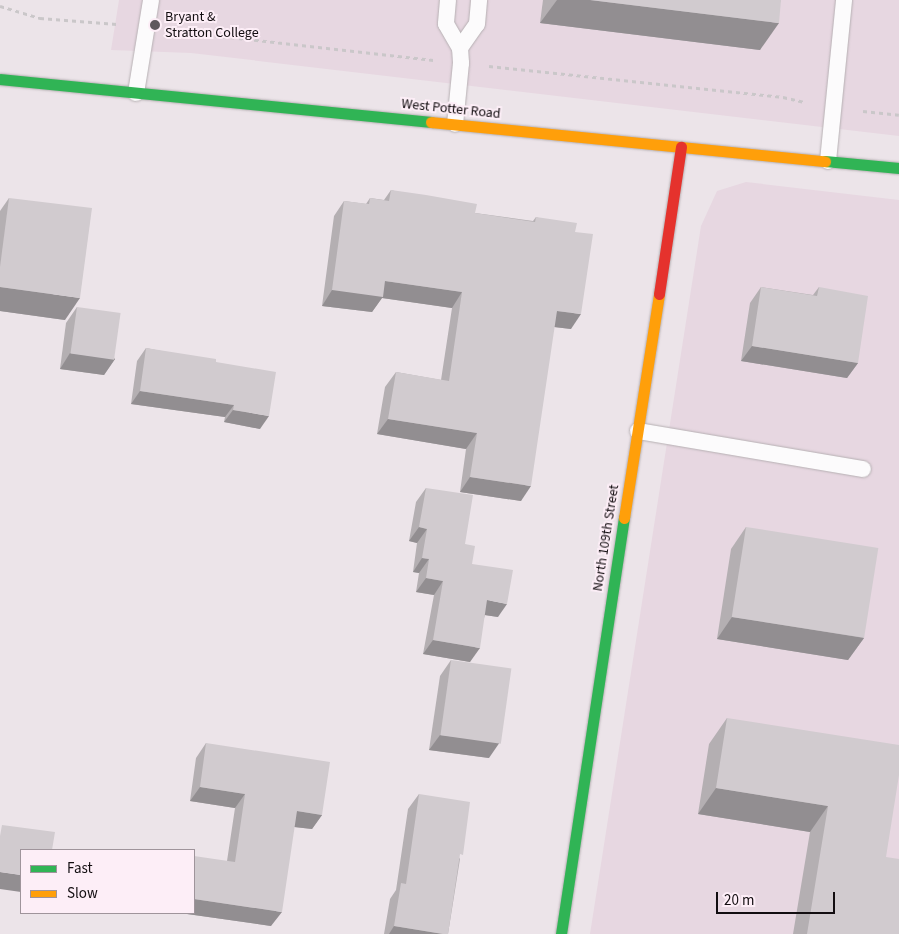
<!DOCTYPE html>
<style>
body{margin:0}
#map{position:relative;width:899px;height:934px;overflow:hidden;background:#ece4e9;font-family:"Source Sans 3",sans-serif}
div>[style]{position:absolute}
.built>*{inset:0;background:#e7d7e1}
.path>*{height:3px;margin-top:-1.5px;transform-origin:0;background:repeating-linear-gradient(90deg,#cac7c9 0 4px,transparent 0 8px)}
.roads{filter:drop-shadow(0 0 1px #b6b0b3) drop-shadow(0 0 1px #b6b0b3)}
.lane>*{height:16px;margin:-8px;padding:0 8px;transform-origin:8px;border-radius:8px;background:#fcfbfc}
.fast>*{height:11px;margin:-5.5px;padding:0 5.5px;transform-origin:5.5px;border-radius:5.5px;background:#30b455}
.slow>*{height:11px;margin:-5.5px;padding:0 5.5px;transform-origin:5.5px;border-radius:5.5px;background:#ff9f0a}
.jam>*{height:11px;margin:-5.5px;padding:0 5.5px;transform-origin:5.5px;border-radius:5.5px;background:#e5322d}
.wall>*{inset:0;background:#b4afb2}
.shaded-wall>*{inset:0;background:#928e91}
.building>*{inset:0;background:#d1cbcf;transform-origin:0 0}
.dots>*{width:14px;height:14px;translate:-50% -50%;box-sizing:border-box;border:2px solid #fdeef7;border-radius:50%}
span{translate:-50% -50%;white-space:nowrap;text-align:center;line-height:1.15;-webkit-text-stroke:4px #fdeef7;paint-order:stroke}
.poi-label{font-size:14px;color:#120d10}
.left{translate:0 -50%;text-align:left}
.street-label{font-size:14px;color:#120d10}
.legend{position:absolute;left:20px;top:849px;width:175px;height:65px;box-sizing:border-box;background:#fdeef7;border:1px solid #9f949b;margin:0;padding:6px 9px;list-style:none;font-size:15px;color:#120d10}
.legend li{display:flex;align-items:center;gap:10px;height:25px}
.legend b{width:25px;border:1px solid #9f949b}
.scale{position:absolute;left:716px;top:892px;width:119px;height:22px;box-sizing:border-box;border:2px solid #120d10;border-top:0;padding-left:6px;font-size:15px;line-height:18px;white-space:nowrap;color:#120d10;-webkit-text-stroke:4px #fdeef7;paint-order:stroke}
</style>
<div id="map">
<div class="built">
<div style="clip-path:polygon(119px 0,899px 0,899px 136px,191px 53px,111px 50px)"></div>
<div style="clip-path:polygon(746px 182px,899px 200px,899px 934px,590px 934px,701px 226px,717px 191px)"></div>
</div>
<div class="path">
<div style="left:0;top:6px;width:42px;rotate:16.7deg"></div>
<div style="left:40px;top:18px;width:77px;rotate:4.5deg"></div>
<div style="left:175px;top:31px;width:260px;rotate:6.4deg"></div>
<div style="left:489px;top:66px;width:296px;rotate:6deg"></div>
<div style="left:783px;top:97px;width:23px;rotate:13deg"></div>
<div style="left:863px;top:111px;width:36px;rotate:6deg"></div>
</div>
<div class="roads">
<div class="lane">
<div style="left:448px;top:0;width:24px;rotate:95deg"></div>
<div style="left:446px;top:24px;width:28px;rotate:60deg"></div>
<div style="left:460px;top:48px;width:15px;rotate:86deg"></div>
<div style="left:461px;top:63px;width:61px;rotate:95.6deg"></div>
<div style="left:460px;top:48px;width:29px;rotate:-55deg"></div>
<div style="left:477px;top:24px;width:24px;rotate:-85deg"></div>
<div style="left:136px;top:93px;width:94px;rotate:-80.8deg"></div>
<div style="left:828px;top:161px;width:162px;rotate:-84.3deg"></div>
<div style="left:638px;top:431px;width:228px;rotate:9.6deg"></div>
</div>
<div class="fast">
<div style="left:0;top:79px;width:433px;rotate:5.7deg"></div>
<div style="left:825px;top:161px;width:74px;rotate:5.4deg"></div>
<div style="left:561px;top:934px;width:421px;rotate:-81.4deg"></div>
</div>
<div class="slow">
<div style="left:431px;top:122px;width:396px;rotate:5.7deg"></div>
<div style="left:624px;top:518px;width:227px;rotate:-81.1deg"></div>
</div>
<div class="jam">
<div style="left:659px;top:294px;width:149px;rotate:-81.5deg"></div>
</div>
</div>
<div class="wall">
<div style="clip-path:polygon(543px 0,781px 0,760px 50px,540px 23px)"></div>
<div style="clip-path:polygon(391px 190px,475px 213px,533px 221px,536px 217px,575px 232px,571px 329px,554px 327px,521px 501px,460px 492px,466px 449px,377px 434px,385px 387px,396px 372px,441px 380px,452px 308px,382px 298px,372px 312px,322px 306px,334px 216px,344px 201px,366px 204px,370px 198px,384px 200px)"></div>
<div style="clip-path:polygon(9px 198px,65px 320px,0 311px,0 211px)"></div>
<div style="clip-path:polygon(761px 287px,813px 295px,819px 287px,858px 363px,847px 378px,741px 361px,750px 303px)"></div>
<div style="clip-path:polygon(77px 307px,115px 359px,104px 375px,60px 369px,66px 323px)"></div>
<div style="clip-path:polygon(146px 348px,216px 362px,260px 429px,224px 422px,225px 417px,131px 404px,137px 361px)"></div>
<div style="clip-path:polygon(426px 488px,465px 544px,472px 564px,498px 617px,485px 615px,470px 662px,423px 654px,434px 595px,416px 592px,419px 573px,413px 572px,417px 543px,409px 541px,416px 502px)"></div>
<div style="clip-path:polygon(746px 527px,864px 638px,848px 660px,717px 639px,731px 549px)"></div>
<div style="clip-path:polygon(451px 660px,489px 758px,429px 750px,440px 676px)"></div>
<div style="clip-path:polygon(727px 718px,886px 857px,899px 934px,793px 934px,810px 832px,698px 814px,709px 744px)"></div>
<div style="clip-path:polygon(206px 743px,322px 815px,312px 829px,294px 827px,271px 926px,180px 913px,227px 861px,235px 808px,190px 801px,196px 758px)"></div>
<div style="clip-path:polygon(419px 794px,460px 859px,448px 934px,384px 934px,390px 899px,396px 890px,408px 809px)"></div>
</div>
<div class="shaded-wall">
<div style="clip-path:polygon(557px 0,590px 0,779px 23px,760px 50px,540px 23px)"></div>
<div style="clip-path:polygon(385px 281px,462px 292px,452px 308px,382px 298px,372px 312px,322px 306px,332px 290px)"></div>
<div style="clip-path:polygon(0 287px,80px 298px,65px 320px,0 311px)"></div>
<div style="clip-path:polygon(557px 311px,581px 314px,571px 329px,546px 326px)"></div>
<div style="clip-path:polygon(752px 346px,858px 363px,847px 378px,741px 361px)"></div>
<div style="clip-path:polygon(70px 353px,115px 359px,104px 375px,60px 369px)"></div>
<div style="clip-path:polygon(140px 391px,234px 405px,225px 417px,131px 404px)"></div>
<div style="clip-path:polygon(233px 410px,269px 416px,260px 429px,224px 422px)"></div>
<div style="clip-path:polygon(388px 419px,477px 433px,466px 449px,377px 434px)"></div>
<div style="clip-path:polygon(470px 477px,531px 486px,521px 501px,460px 492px)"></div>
<div style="clip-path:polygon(419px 527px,427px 529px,417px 543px,409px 541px)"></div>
<div style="clip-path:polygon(422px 558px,429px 559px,419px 573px,413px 572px)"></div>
<div style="clip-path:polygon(426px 578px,443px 581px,434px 595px,416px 592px)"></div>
<div style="clip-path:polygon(487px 600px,507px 604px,498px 617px,478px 614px)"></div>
<div style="clip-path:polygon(732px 617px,864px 638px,848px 660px,717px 639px)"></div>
<div style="clip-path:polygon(433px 640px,480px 648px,470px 662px,423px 654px)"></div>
<div style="clip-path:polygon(440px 735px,500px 742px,489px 758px,429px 750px)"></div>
<div style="clip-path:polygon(200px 787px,245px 794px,235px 808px,190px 801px)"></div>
<div style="clip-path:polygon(716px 788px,828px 806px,810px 832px,698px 814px)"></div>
<div style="clip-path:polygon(297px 811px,322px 815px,312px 829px,286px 826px)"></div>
<div style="clip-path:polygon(0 872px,21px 875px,21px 892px,0 889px)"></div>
<div style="clip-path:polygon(194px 899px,282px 912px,271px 926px,180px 913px,194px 913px)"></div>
<div style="clip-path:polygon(394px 926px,443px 934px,389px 934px)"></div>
</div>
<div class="building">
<div style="clip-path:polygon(590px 0,781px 0,779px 23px)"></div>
<div style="clip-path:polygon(391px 190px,426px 195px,477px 204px,475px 213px,535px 222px,536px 217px,577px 223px,575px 232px,593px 234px,581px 314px,557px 311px,531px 486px,470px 477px,477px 433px,388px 419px,396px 372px,449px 381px,462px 292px,385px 281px,383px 297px,332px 290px,344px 201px,369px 204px,370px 198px,389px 201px)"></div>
<div style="clip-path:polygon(9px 198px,92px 208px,80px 298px,0 287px,0 267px)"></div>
<div style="clip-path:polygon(761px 287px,817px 296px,819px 287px,868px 296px,858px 363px,752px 346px)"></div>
<div style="left:77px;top:307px;width:44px;height:47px;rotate:8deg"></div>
<div style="clip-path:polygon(146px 348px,216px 359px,216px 362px,276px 372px,269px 416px,233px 410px,234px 405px,140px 391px)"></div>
<div style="clip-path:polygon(426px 488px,473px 495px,465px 544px,475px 546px,472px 564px,513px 570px,507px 604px,487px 600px,480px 648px,433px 640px,443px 581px,426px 578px,429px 559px,422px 558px,427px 529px,419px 527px)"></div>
<div style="left:746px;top:527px;width:134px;height:91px;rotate:9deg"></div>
<div style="left:451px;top:660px;width:61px;height:76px;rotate:8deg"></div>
<div style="clip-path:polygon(727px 718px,899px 745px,899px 775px,886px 857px,899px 859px,899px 934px,807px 934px,828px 806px,716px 788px)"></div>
<div style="clip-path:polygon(206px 743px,330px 762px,322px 815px,297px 811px,282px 912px,194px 899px,194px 856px,235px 862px,245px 794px,200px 787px)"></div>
<div style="clip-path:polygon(419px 794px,470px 802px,463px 855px,460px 854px,448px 934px,443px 934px,394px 926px,401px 883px,406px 884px)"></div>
<div style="clip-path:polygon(2px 825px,55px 832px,52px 850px,21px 850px,21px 875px,0 872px,0 836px)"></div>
</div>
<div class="dots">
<div style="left:155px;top:25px;background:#5e585c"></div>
</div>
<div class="poi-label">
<span class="left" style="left:165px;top:25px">Bryant &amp;<br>Stratton College</span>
</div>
<div class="street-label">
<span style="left:451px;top:109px;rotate:6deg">West Potter Road</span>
<span style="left:606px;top:538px;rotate:-81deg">North 109th Street</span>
</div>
<ul class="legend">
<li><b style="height:6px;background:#30b455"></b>Fast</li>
<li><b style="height:6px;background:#ff9f0a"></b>Slow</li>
</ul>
<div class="scale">20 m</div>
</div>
